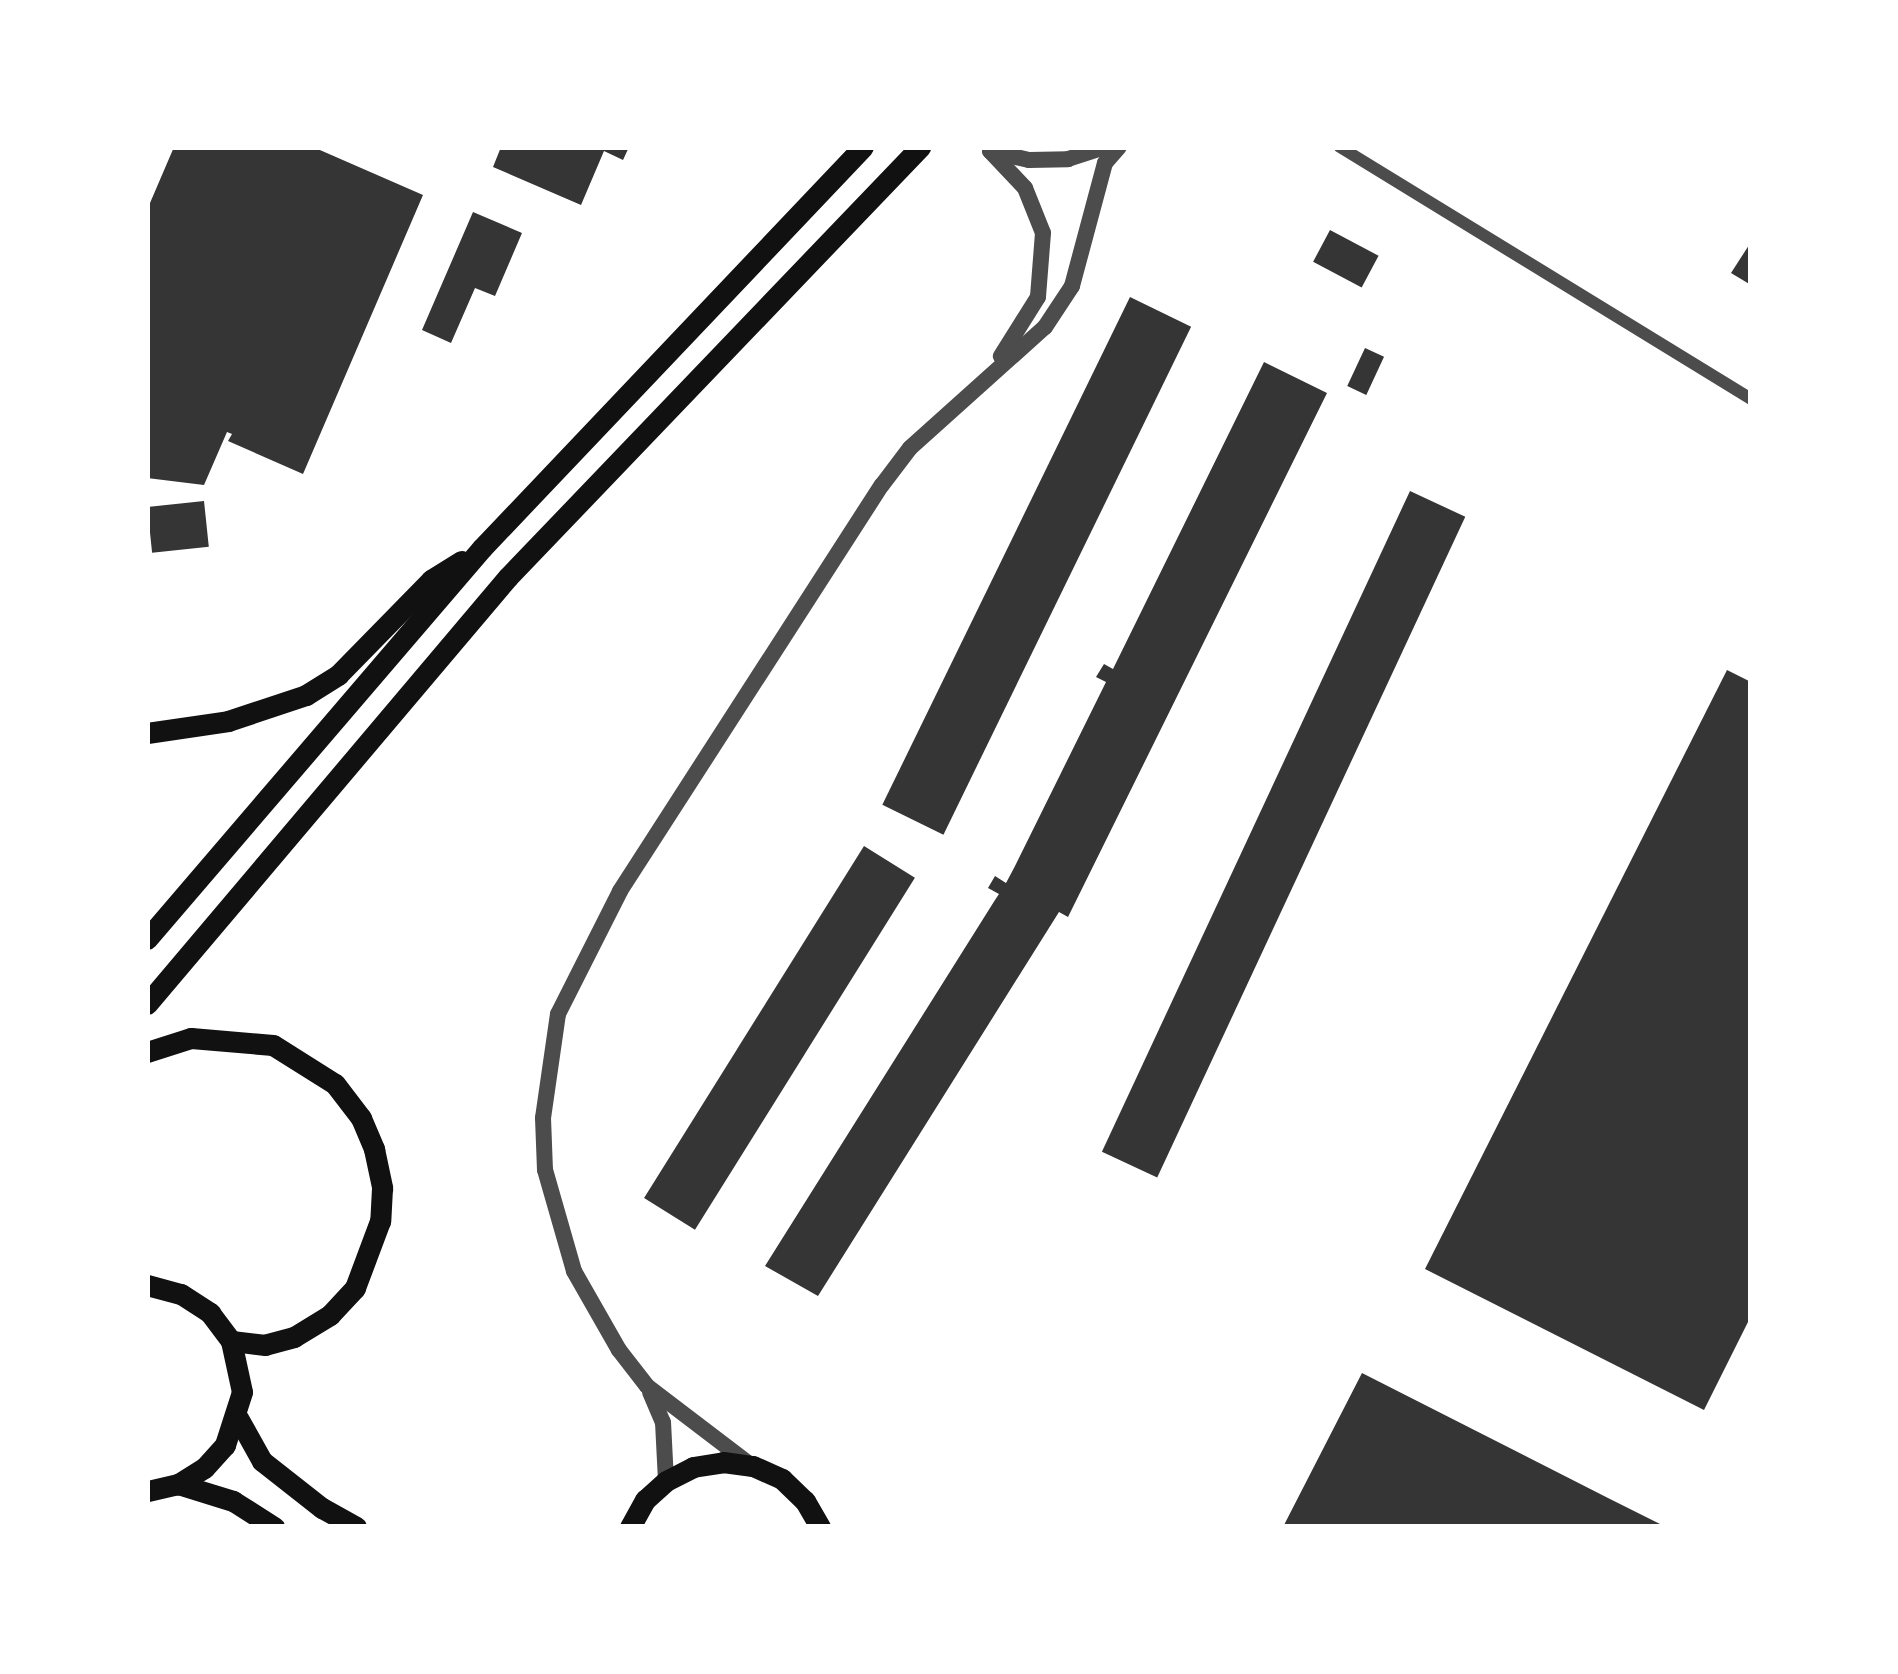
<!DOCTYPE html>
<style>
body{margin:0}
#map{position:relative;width:1898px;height:1674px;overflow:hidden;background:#fff;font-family:Mulish,sans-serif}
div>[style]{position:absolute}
.building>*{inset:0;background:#353535;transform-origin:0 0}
.minor>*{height:12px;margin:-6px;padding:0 6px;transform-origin:6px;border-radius:6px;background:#4c4c4c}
.tertiary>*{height:16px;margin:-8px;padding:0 8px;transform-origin:8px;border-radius:8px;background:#4c4c4c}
.primary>*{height:21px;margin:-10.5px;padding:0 10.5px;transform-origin:10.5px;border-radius:10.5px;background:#111}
.trunk>*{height:21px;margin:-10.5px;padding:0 10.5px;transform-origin:10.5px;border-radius:10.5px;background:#111}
span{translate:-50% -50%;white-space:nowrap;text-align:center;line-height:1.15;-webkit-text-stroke:9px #fff;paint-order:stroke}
.frame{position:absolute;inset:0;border:150px solid #fff;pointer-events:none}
</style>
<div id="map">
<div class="building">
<div style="clip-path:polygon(174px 147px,313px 147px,423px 195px,303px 474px,228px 441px,232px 434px,227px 432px,204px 485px,147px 478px,147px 210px)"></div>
<div style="clip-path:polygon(501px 147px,629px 147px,623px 160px,604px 151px,581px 205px,493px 167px)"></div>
<div style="clip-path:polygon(473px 212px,522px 233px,495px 296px,475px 288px,451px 343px,422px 330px)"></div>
<div style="left:1330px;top:230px;width:55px;height:36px;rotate:28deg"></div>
<div style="clip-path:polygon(1751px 242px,1751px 285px,1731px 273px)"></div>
<div style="left:1130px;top:297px;width:68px;height:565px;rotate:26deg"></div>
<div style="left:1365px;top:348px;width:21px;height:42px;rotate:25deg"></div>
<div style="clip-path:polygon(1264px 362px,1327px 393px,1068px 917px,1059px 912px,818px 1296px,765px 1266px,995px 900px,999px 894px,988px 888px,995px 876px,1006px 883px,1014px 868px,1106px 682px,1096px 677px,1104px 664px,1113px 669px)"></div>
<div style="left:1410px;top:491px;width:61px;height:729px;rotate:25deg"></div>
<div style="left:204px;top:501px;width:46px;height:57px;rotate:84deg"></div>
<div style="clip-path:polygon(1727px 670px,1751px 682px,1751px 1316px,1704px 1410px,1425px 1269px)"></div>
<div style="left:864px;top:846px;width:60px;height:415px;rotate:32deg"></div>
<div style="clip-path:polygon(1362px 1373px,1608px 1498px,1666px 1527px,1283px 1527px)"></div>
</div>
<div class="minor">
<div style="left:1340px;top:147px;width:482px;rotate:31.5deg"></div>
</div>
<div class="tertiary">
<div style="left:990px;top:151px;width:51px;rotate:46.6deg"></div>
<div style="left:1025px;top:188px;width:48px;rotate:68.2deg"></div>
<div style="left:1043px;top:233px;width:64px;rotate:94.5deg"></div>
<div style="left:1038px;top:297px;width:70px;rotate:122.1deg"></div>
<div style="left:990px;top:151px;width:40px;rotate:13deg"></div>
<div style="left:1029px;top:160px;width:39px;rotate:-1deg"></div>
<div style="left:1068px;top:159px;width:40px;rotate:-18deg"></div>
<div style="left:650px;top:1392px;width:33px;rotate:67deg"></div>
<div style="left:663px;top:1422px;width:59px;rotate:87.1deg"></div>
<div style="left:752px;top:1466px;width:132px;rotate:-142.7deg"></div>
<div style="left:647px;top:1386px;width:46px;rotate:-127.9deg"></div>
<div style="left:619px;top:1350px;width:91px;rotate:-119.7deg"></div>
<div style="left:574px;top:1271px;width:105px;rotate:-106deg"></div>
<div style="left:545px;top:1170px;width:52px;rotate:-92.2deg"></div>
<div style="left:543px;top:1118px;width:105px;rotate:-81.8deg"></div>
<div style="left:558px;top:1014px;width:138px;rotate:-63.2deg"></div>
<div style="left:620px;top:891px;width:483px;rotate:-57.2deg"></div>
<div style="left:882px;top:485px;width:46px;rotate:-52.9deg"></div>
<div style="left:910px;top:448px;width:181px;rotate:-41.9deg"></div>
<div style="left:1045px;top:327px;width:49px;rotate:-56.6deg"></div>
<div style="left:1072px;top:286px;width:127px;rotate:-75deg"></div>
<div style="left:1105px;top:163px;width:21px;rotate:-49deg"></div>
</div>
<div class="primary">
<div style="left:147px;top:1285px;width:35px;rotate:15deg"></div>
<div style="left:181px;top:1294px;width:35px;rotate:33deg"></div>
<div style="left:210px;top:1313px;width:35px;rotate:53deg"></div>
<div style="left:231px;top:1341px;width:52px;rotate:77.8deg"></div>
<div style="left:242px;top:1392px;width:56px;rotate:107.8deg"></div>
<div style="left:225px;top:1445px;width:31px;rotate:132deg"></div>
<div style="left:204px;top:1468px;width:31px;rotate:148deg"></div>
<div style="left:178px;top:1484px;width:32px;rotate:167deg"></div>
<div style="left:238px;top:1418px;width:49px;rotate:60.8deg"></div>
<div style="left:262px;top:1461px;width:76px;rotate:38.1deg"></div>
<div style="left:322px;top:1508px;width:39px;rotate:29deg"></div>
<div style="left:178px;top:1484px;width:58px;rotate:17.2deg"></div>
<div style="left:233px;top:1501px;width:49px;rotate:32.4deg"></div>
<div style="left:630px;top:1527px;width:31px;rotate:-61deg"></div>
<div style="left:645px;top:1500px;width:28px;rotate:-42deg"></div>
<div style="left:666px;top:1481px;width:30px;rotate:-27deg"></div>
<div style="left:693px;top:1467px;width:30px;rotate:-9deg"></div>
<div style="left:723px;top:1462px;width:30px;rotate:8deg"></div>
<div style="left:753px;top:1466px;width:32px;rotate:24deg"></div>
<div style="left:782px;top:1479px;width:32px;rotate:44deg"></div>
<div style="left:805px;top:1501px;width:30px;rotate:60deg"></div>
</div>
<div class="trunk">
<div style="left:147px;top:733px;width:82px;rotate:-8.4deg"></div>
<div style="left:228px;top:721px;width:82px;rotate:-18.4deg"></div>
<div style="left:306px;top:695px;width:38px;rotate:-32deg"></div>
<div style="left:338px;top:675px;width:133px;rotate:-45.6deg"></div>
<div style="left:431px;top:580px;width:36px;rotate:-32deg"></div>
<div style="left:147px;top:939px;width:515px;rotate:-49.41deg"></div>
<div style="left:482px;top:548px;width:553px;rotate:-46.47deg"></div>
<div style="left:147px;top:1004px;width:559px;rotate:-49.79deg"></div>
<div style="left:508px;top:577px;width:596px;rotate:-46.22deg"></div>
<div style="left:147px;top:1052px;width:46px;rotate:-17.7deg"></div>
<div style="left:191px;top:1038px;width:82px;rotate:4.9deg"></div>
<div style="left:273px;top:1045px;width:73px;rotate:32.2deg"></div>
<div style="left:335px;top:1084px;width:43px;rotate:52.6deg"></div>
<div style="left:361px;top:1118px;width:34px;rotate:67deg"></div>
<div style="left:374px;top:1149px;width:40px;rotate:78deg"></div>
<div style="left:382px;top:1188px;width:33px;rotate:93deg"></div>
<div style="left:380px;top:1221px;width:72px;rotate:110.5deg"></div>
<div style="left:355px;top:1288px;width:37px;rotate:133deg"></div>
<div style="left:330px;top:1315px;width:42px;rotate:148.6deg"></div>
<div style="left:294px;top:1337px;width:30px;rotate:165deg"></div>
<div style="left:265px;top:1345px;width:34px;rotate:-173deg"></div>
</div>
<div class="frame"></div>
</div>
